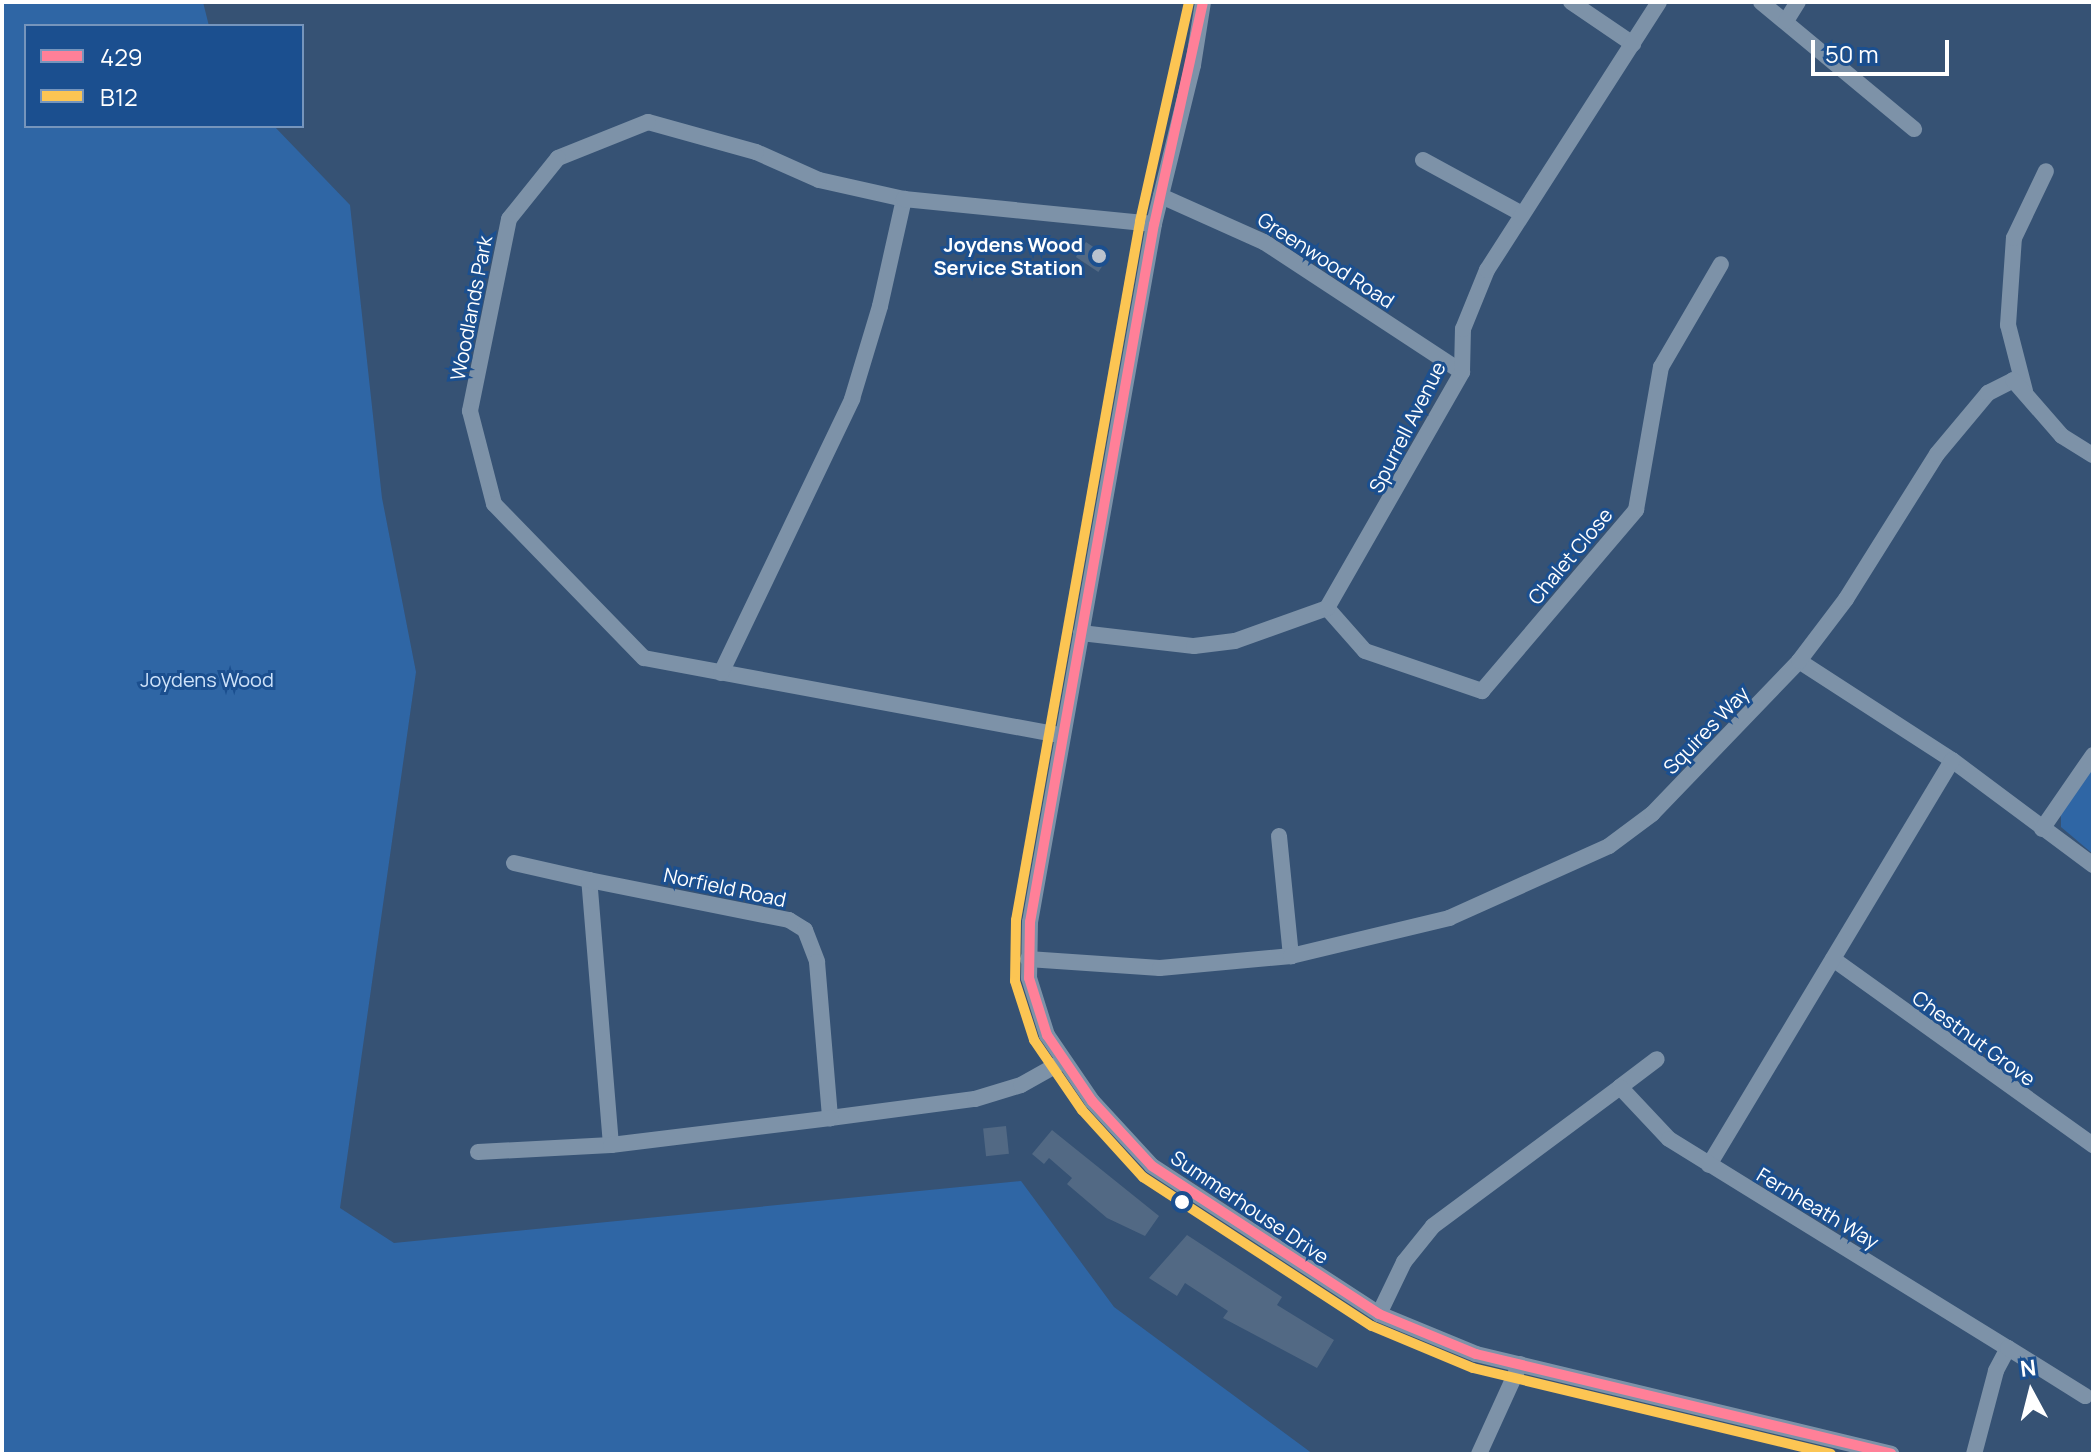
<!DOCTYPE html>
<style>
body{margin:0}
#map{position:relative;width:2095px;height:1456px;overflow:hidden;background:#365274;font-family:Manrope,sans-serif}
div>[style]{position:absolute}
.green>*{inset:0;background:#2f66a5}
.building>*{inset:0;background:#526984;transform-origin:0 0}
.street>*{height:16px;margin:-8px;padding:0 8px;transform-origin:8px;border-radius:8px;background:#7d92a8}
.bus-1>*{height:10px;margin:-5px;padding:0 5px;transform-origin:5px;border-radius:5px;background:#ff8098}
.bus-2>*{height:10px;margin:-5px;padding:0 5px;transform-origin:5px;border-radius:5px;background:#fcc553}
.dots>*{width:22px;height:22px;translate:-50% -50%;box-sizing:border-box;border:4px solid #1b4f8f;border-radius:50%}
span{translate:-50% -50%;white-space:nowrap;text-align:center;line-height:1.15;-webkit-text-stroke:6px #1b4f8f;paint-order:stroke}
.poi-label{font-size:20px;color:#fff;font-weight:700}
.right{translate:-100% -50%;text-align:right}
.street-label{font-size:20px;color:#fff}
.park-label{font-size:20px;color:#cfe3fa}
.frame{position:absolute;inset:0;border:4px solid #fff;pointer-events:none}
.legend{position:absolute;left:24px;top:24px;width:280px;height:104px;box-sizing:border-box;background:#1b4f8f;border:2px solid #7695bc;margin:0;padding:10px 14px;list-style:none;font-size:24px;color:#fff}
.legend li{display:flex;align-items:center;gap:16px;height:40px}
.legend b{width:40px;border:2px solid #7695bc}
.north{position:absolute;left:1991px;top:1352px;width:80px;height:80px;-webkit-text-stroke:6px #1b4f8f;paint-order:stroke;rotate:353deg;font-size:22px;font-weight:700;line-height:32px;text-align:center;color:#fff}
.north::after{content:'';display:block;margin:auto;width:28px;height:36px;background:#fff;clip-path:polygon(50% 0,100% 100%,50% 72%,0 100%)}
.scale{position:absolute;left:1811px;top:40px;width:138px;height:36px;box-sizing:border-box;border:4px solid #fff;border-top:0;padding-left:10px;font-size:24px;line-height:28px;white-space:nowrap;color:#fff;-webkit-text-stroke:6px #1b4f8f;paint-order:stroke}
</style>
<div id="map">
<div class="green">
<div style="clip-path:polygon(2px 2px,203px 2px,209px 26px,26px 26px,26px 126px,274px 126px,350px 205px,382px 498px,416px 672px,340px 1208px,394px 1243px,1021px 1181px,1114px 1307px,1313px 1454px,2px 1454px)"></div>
<div style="clip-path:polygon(2093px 768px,2093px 854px,2061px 827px,2061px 814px)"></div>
</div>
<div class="building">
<div style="left:1086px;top:242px;width:27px;height:18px;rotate:34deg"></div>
<div style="left:1006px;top:1126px;width:28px;height:23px;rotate:84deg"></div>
<div style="clip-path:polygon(1052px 1130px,1159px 1216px,1145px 1236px,1107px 1218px,1067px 1184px,1072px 1178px,1049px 1158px,1044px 1164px,1032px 1154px)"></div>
<div style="clip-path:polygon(1187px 1235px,1282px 1297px,1277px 1305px,1334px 1340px,1317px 1368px,1223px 1318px,1228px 1311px,1185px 1283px,1177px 1296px,1149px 1278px)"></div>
</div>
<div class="street">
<div style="left:1203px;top:2px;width:64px;rotate:99deg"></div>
<div style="left:1193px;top:65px;width:164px;rotate:103.8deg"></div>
<div style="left:1154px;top:224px;width:709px;rotate:100.07deg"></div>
<div style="left:1030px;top:922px;width:56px;rotate:91deg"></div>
<div style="left:1029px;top:978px;width:60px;rotate:72.5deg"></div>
<div style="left:1047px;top:1035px;width:80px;rotate:55.7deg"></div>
<div style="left:1092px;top:1101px;width:88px;rotate:47.3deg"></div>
<div style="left:1152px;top:1166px;width:271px;rotate:33.1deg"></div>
<div style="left:1379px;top:1314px;width:105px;rotate:22.4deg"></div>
<div style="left:1476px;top:1354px;width:427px;rotate:13.5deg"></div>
<div style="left:1571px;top:2px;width:75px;rotate:34.1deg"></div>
<div style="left:1761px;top:2px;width:199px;rotate:39.7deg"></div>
<div style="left:1786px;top:21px;width:22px;rotate:-58deg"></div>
<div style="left:1423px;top:160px;width:113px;rotate:28.6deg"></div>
<div style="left:1161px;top:196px;width:113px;rotate:24.1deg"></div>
<div style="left:1264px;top:242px;width:237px;rotate:33.3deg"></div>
<div style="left:904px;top:199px;width:87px;rotate:-167.4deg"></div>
<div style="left:819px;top:180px;width:69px;rotate:-156deg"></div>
<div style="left:756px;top:152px;width:112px;rotate:-164.5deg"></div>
<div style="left:648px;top:122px;width:97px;rotate:158.2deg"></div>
<div style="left:558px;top:158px;width:78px;rotate:128.8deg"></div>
<div style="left:509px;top:219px;width:196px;rotate:101.5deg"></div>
<div style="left:470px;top:411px;width:96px;rotate:75.5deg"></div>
<div style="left:494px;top:504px;width:215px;rotate:45.8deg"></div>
<div style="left:644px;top:658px;width:426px;rotate:10.5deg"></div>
<div style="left:2025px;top:391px;width:68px;rotate:-104.4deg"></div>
<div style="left:2008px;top:325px;width:87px;rotate:-86.1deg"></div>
<div style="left:2014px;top:238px;width:74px;rotate:-64.5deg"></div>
<div style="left:1327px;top:608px;width:57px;rotate:48.5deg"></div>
<div style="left:1365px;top:651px;width:124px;rotate:18.9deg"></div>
<div style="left:1482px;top:691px;width:238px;rotate:-49.6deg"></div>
<div style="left:1636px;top:510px;width:145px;rotate:-80.1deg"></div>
<div style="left:1661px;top:367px;width:119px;rotate:-59.8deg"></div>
<div style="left:1081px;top:633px;width:114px;rotate:6.6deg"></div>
<div style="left:1194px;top:646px;width:41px;rotate:-7deg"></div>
<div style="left:1235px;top:641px;width:98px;rotate:-19.7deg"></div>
<div style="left:1327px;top:608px;width:272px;rotate:-60.2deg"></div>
<div style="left:1462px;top:372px;width:43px;rotate:-88.7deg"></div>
<div style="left:1463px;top:329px;width:64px;rotate:-67.9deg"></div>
<div style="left:1487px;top:270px;width:318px;rotate:-57.3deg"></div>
<div style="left:1799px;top:661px;width:182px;rotate:32.9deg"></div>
<div style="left:1952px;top:760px;width:176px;rotate:36.7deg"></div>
<div style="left:721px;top:673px;width:304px;rotate:-64.4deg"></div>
<div style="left:852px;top:399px;width:97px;rotate:-73.2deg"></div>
<div style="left:880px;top:306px;width:110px;rotate:-77.4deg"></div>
<div style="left:904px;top:199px;width:251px;rotate:5.7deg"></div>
<div style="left:2042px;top:829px;width:90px;rotate:-55.4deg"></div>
<div style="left:1279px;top:836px;width:121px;rotate:84.3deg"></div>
<div style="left:514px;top:863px;width:77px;rotate:12.8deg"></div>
<div style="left:1028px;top:959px;width:132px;rotate:3.9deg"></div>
<div style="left:1160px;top:968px;width:132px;rotate:-5.2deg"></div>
<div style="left:1291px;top:956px;width:163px;rotate:-13.5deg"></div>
<div style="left:1449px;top:918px;width:175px;rotate:-24.2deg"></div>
<div style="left:1609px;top:846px;width:54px;rotate:-36.7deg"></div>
<div style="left:1652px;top:814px;width:212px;rotate:-46.1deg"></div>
<div style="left:1799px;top:661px;width:78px;rotate:-52.8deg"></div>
<div style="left:1846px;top:599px;width:171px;rotate:-57.9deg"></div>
<div style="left:1937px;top:454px;width:80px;rotate:-50.1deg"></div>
<div style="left:1988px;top:393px;width:28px;rotate:-27deg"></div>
<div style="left:2013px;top:380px;width:74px;rotate:48.8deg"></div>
<div style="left:2062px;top:436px;width:36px;rotate:32deg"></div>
<div style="left:1833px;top:959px;width:320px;rotate:35.6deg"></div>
<div style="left:1620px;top:1087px;width:46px;rotate:-37.1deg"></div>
<div style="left:611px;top:1145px;width:266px;rotate:-94.7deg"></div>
<div style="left:589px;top:880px;width:204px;rotate:11.3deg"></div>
<div style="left:789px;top:920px;width:19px;rotate:32deg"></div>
<div style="left:805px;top:930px;width:34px;rotate:69deg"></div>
<div style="left:817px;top:962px;width:157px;rotate:85.2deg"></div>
<div style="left:830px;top:1118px;width:146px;rotate:-7.5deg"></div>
<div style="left:975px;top:1099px;width:48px;rotate:-16.9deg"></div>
<div style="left:1021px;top:1085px;width:47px;rotate:-29.3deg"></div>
<div style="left:478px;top:1152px;width:133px;rotate:-3deg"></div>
<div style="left:611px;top:1145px;width:221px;rotate:-7deg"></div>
<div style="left:1709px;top:1165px;width:472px;rotate:-59deg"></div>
<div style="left:1379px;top:1314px;width:58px;rotate:-64.3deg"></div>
<div style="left:1404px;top:1262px;width:46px;rotate:-51.1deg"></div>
<div style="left:1433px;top:1226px;width:233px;rotate:-36.6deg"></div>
<div style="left:1620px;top:1087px;width:71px;rotate:46.7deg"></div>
<div style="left:1669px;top:1139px;width:398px;rotate:31.7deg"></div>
<div style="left:2008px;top:1348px;width:26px;rotate:118deg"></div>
<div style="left:1996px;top:1371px;width:86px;rotate:104.8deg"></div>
<div style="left:2008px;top:1348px;width:91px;rotate:31.9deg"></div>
<div style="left:1479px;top:1454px;width:99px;rotate:-65.5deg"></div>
</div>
<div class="bus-1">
<div style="left:1203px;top:2px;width:227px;rotate:102.4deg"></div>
<div style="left:1154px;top:224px;width:709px;rotate:100.07deg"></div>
<div style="left:1030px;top:922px;width:56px;rotate:91deg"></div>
<div style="left:1029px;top:978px;width:60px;rotate:72.5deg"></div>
<div style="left:1047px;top:1035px;width:80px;rotate:55.7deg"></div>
<div style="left:1092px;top:1101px;width:88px;rotate:47.3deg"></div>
<div style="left:1152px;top:1166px;width:271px;rotate:33.1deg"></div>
<div style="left:1379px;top:1314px;width:105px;rotate:22.4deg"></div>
<div style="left:1476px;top:1354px;width:427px;rotate:13.5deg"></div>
</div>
<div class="bus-2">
<div style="left:1189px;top:2px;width:225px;rotate:102.6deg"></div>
<div style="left:1140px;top:222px;width:709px;rotate:100.07deg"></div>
<div style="left:1016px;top:920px;width:61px;rotate:90.9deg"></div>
<div style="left:1015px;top:981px;width:62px;rotate:72.1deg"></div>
<div style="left:1034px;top:1040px;width:85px;rotate:55.6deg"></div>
<div style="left:1082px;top:1110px;width:91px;rotate:47.7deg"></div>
<div style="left:1143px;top:1177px;width:273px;rotate:33.1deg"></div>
<div style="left:1372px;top:1326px;width:109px;rotate:22.6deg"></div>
<div style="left:1473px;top:1368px;width:368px;rotate:13.5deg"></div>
</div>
<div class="dots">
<div style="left:1099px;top:256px;background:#b9c2ce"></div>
<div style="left:1182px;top:1202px;background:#fff"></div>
</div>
<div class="poi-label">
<span class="right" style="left:1083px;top:256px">Joydens Wood<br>Service Station</span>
</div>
<div class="street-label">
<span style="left:1326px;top:260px;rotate:33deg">Greenwood Road</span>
<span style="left:471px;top:308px;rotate:-79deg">Woodlands Park</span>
<span style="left:1407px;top:427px;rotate:-63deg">Spurrell Avenue</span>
<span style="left:1570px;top:556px;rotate:-50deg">Chalet Close</span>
<span style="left:1706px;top:730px;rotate:-46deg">Squires Way</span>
<span style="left:725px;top:887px;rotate:12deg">Norfield Road</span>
<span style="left:1974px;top:1038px;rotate:36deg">Chestnut Grove</span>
<span style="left:1250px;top:1207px;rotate:34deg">Summerhouse Drive</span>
<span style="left:1818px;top:1208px;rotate:31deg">Fernheath Way</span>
</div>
<div class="park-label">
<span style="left:207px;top:679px">Joydens Wood</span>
</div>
<div class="frame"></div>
<ul class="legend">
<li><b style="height:10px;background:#ff8098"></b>429</li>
<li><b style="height:10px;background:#fcc553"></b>B12</li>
</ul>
<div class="north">N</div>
<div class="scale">50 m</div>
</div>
